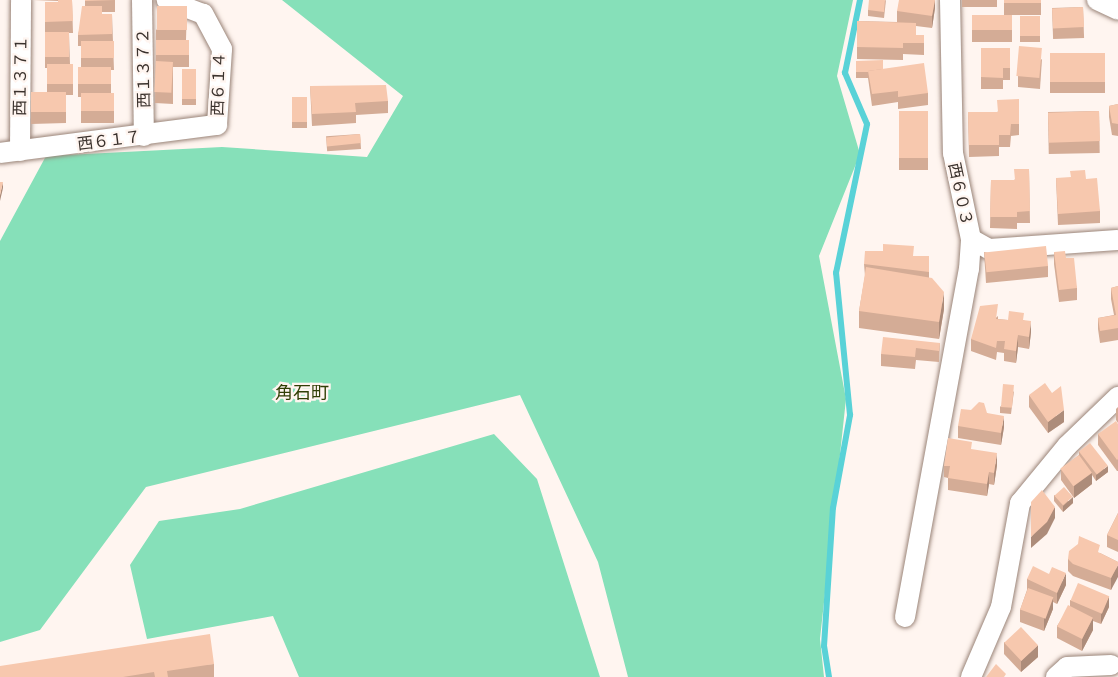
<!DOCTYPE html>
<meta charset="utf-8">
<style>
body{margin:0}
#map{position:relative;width:1118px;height:677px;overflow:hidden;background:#fff5f0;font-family:"Exo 2","Noto Sans JP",sans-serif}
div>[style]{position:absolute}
.green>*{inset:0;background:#86e0b9}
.stream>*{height:6px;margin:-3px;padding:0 3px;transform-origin:3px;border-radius:3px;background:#59d2d7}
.roads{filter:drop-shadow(0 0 2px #9a8478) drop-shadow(0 0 2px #9a8478)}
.street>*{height:20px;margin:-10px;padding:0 10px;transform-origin:10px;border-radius:10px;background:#fff}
.wall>*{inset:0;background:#d4ac96;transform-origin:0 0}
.shaded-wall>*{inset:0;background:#ad8c7a}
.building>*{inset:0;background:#f7c8ae;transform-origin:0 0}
span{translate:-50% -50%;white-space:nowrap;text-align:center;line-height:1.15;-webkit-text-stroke:4.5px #fff5f0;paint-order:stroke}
.street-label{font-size:16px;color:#3b322d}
.neighbourhood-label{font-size:18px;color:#313f05}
</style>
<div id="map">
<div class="green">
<div style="clip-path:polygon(282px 0,853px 0,837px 76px,860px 154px,819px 256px,846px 399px,820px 639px,824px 677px,628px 677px,598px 562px,520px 395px,146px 487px,40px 630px,0 642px,0 241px,46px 156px,222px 147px,367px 157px,403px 96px)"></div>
<div style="clip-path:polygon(494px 434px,537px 479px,600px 677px,299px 677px,273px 616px,147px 639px,130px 565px,159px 521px,240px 509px)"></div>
</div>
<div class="stream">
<div style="left:829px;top:677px;width:31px;rotate:-99deg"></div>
<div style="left:824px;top:646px;width:138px;rotate:-86.3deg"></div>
<div style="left:833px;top:508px;width:95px;rotate:-79.6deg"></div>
<div style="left:850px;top:415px;width:143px;rotate:-95.6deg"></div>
<div style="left:836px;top:273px;width:152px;rotate:-78.2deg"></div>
<div style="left:867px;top:124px;width:56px;rotate:-113.3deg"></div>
<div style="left:845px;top:73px;width:75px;rotate:-78.4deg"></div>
</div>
<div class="roads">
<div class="street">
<div style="left:142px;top:0;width:136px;rotate:89.2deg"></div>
<div style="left:950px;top:0;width:153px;rotate:88.9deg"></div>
<div style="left:953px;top:153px;width:88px;rotate:78.2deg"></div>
<div style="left:971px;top:239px;width:21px;rotate:29deg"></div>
<div style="left:989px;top:249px;width:129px;rotate:-4deg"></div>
<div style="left:1097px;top:0;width:23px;rotate:25deg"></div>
<div style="left:20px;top:151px;width:151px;rotate:-89.6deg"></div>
<div style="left:0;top:153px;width:219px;rotate:-7.4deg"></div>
<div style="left:217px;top:125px;width:76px;rotate:-86.2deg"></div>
<div style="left:222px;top:49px;width:40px;rotate:-118deg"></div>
<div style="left:203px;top:14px;width:39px;rotate:-159deg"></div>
<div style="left:905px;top:617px;width:354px;rotate:-79.6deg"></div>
<div style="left:969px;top:269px;width:30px;rotate:-86deg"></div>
<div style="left:971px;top:677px;width:76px;rotate:-66.8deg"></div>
<div style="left:1001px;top:607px;width:106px;rotate:-79.6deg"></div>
<div style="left:1020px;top:503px;width:74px;rotate:-50.5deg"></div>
<div style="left:1067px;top:446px;width:71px;rotate:-43.9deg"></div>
<div style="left:1056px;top:677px;width:15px;rotate:-42deg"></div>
<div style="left:1067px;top:667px;width:44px;rotate:-2.6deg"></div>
</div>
</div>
<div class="wall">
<div style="clip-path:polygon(33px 0,72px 0,73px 33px,69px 33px,70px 64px,73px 64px,73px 95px,66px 95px,66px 123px,31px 124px,31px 92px,47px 92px,47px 68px,45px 68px,45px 2px,58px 2px,58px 1px)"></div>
<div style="clip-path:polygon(85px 0,115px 0,115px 12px,102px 12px,102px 14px,112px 14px,114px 70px,111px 70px,111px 93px,114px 93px,114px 123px,81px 123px,81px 97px,78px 97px,78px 68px,81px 68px,81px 46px,78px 46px,78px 35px,85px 6px)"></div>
<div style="clip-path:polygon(886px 0,884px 18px,868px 16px,868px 10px)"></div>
<div style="clip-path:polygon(935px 0,935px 8px,932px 28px,916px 26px,916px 35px,924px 35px,924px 55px,903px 54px,903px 60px,857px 59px,857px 21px,897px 22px,897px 11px)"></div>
<div style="left:962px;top:0;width:35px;height:7px"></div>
<div style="left:1004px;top:0;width:37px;height:15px"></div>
<div style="clip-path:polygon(187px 6px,186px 40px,189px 40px,189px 67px,173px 67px,173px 104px,155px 103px,156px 30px)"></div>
<div style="left:1083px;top:7px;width:31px;height:31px;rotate:88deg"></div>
<div style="left:972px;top:15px;width:40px;height:27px"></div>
<div style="left:1020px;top:16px;width:20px;height:26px"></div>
<div style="clip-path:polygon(981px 48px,1010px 48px,1010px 80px,1003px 80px,1003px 89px,981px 89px)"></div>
<div style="left:1105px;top:53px;width:40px;height:55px;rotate:90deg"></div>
<div style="clip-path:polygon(1042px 59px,1040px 89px,1018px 87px,1018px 76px)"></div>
<div style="clip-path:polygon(856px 61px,883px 69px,928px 93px,928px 105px,898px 109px,898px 102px,872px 106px,868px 78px,856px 78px)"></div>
<div style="left:182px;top:69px;width:14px;height:36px"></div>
<div style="clip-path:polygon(310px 86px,388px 101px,388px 113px,356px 115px,356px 123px,312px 126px)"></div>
<div style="left:307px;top:97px;width:31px;height:15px;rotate:90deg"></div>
<div style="clip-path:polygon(1019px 99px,1019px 135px,1011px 136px,1010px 147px,999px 147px,999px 156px,969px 157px,968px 112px,997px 112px)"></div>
<div style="clip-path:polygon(1118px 104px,1118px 136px,1112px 135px,1109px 117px,1109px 106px)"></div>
<div style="left:899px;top:111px;width:29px;height:59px"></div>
<div style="left:1099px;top:111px;width:42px;height:51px;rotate:89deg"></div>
<div style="left:360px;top:134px;width:15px;height:34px;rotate:86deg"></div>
<div style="clip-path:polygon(1029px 169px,1030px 223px,1017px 223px,1017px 229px,990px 228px,991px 180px,1014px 180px)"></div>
<div style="clip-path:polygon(1056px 178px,1086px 179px,1100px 211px,1100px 223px,1058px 225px)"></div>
<div style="clip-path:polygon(984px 252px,1048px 266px,1048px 277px,986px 283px)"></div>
<div style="clip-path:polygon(1054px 252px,1066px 258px,1077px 288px,1077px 300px,1059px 302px,1054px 264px)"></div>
<div style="clip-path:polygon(914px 256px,929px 256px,929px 278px,944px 309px,939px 339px,859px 328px,859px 311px,865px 276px,864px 264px)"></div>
<div style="clip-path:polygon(1118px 286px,1118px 340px,1100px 343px,1098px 329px,1098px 318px,1114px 315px,1111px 299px,1111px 288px)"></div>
<div style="clip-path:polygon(998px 316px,998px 319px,1008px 320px,1024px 320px,1031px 332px,1029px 349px,1018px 347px,1016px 363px,1004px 361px,1004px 353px,997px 352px,996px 360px,971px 351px,971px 339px)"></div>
<div style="clip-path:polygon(940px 343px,939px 362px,916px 360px,915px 369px,881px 366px,881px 354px)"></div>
<div style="clip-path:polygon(1014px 391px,1011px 414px,1000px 413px,1000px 407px)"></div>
<div style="clip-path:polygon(1029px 395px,1064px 422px,1048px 433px,1029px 407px)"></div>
<div style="clip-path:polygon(1118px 407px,1118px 423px,1116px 420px,1116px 409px)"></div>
<div style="clip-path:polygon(987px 413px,1004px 427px,1001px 445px,958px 438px,958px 426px)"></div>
<div style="clip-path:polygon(1118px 424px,1118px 471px,1117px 471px,1098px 445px,1098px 434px)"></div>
<div style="clip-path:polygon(972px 450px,997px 465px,994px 485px,989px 484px,987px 496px,948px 490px,948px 478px,944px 477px,944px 466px)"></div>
<div style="clip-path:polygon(1079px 451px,1108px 472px,1096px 481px,1092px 475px,1092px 484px,1074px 498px,1061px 480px,1061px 469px,1079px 455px)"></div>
<div style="clip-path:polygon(1054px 495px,1073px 503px,1063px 512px,1054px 501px)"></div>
<div style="clip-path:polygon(1118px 513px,1118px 552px,1107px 547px,1107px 535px)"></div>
<div style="clip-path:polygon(1100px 553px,1118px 562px,1111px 590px,1073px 576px,1068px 571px,1068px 559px)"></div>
<div style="clip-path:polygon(1049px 574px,1066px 585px,1057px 604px,1053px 602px,1053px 609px,1044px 631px,1020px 622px,1020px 610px,1027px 590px,1027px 579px)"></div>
<div style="clip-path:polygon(1070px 600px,1109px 607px,1101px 624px,1093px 621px,1093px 630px,1082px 651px,1057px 638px,1057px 626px,1070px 606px)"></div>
<div style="clip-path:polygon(1004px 642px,1038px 657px,1021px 672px,1004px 654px)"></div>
<div style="clip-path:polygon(214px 664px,214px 677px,0 677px)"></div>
</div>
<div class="shaded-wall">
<div style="clip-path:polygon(935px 0,935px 8px,932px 28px,932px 16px)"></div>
<div style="clip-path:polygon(3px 182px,3px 188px,0 201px,0 195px)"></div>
<div style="clip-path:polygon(944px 292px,944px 309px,939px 339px,939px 322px)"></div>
<div style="clip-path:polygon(1031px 321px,1031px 332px,1029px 349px,1029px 337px)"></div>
<div style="clip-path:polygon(1018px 335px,1018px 347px,1016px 363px,1016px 351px)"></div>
<div style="clip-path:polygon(1064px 410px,1064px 422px,1048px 433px,1048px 422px)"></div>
<div style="clip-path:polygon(1004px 416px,1004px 427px,1001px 445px,1001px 433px)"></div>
<div style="clip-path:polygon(997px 453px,997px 465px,994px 485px,994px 473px)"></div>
<div style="clip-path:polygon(1108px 466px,1108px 472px,1096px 481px,1096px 475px)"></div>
<div style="clip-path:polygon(989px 472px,989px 484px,987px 496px,987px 484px)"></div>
<div style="clip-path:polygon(1092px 473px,1092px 484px,1074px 498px,1074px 486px)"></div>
<div style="clip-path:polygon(1073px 497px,1073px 503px,1063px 512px,1063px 506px)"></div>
<div style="clip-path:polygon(1055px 507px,1055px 518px,1047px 534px,1031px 548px,1031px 537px)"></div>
<div style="clip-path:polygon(1118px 565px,1118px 577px,1111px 590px,1111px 578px)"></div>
<div style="clip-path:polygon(1066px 573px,1066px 585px,1057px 604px,1057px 593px)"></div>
<div style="clip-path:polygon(1109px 596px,1109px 607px,1101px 624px,1101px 613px)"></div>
<div style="clip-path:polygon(1053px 597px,1053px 609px,1044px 631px,1044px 619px)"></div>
<div style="clip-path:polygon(1093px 618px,1093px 630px,1082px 651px,1082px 639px)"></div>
<div style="clip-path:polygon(1038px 645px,1038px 657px,1021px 672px,1021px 661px)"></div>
</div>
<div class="building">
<div style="clip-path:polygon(58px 0,72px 0,73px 21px,45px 22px,45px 2px,58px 2px)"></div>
<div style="clip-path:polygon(85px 0,115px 0,85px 1px)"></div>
<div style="clip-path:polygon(869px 0,885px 0,884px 12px,868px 10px)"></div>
<div style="clip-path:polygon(899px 0,935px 0,932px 16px,897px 11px)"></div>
<div style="left:1004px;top:0;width:37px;height:3px"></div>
<div style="clip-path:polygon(82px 6px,102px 6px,102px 14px,112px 14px,112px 34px,78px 35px)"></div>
<div style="left:157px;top:6px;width:30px;height:24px"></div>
<div style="left:1083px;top:7px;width:20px;height:31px;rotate:87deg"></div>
<div style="left:972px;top:15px;width:40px;height:15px"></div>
<div style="left:1020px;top:16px;width:20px;height:20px"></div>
<div style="clip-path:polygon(857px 21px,916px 23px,916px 35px,924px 35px,924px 43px,903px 43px,903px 48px,857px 47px)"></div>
<div style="left:45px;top:32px;width:24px;height:25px"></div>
<div style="left:156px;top:40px;width:33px;height:15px"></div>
<div style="left:81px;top:41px;width:33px;height:17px"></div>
<div style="left:1019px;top:46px;width:23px;height:30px;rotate:5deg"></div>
<div style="clip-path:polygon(981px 48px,1010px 48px,1010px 68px,1003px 68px,1003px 78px,981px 77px)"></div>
<div style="left:1105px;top:53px;width:29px;height:55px;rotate:90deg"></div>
<div style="clip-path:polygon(883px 60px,883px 69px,868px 71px,868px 72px,856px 72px,856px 61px)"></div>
<div style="left:156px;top:61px;width:17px;height:31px;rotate:3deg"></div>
<div style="clip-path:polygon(924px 63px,928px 93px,898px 97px,898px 91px,872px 94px,868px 71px)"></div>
<div style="left:73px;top:64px;width:20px;height:26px;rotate:90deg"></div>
<div style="left:111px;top:67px;width:17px;height:33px;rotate:90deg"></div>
<div style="left:182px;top:69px;width:14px;height:30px"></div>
<div style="clip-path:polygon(386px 85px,388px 101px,355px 103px,356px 112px,312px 114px,310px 86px)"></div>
<div style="left:31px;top:92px;width:35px;height:20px"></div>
<div style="left:81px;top:93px;width:33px;height:18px"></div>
<div style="left:307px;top:97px;width:25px;height:15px;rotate:90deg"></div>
<div style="clip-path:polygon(1019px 99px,1019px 124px,1011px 124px,1010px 135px,999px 135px,999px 145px,969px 145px,968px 112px,998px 112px,997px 100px)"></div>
<div style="clip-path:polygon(1118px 104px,1118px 124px,1112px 123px,1109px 106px)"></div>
<div style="left:899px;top:111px;width:29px;height:47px"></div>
<div style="left:1099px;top:111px;width:30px;height:51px;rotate:88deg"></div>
<div style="left:360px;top:134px;width:9px;height:34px;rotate:84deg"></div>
<div style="clip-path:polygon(1014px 169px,1029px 169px,1030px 211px,1017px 212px,1017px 217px,990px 217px,991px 180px,1015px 180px)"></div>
<div style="clip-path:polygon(1085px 170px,1086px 179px,1097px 178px,1100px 211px,1058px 214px,1056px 178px,1071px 177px,1070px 171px)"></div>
<div style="clip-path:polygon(0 182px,3px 182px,0 195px)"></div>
<div style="clip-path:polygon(883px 244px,914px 246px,913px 256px,929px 256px,929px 272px,864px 264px,865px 251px,883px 251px)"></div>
<div style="left:1046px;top:246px;width:20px;height:62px;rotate:84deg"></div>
<div style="clip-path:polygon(1065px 251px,1066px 258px,1074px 258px,1077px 288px,1059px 290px,1054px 252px)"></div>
<div style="clip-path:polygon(866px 267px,932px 278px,944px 292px,939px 322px,859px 311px)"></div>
<div style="clip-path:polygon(1118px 286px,1118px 328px,1100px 331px,1098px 318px,1116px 315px,1111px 288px)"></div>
<div style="clip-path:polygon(998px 304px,996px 319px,1008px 320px,1009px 311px,1024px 313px,1023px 320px,1031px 321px,1029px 337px,1018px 335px,1016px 351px,1004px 349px,1005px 341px,997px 341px,996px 348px,971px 339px,980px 306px)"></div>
<div style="clip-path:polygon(883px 337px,940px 343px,939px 351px,916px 348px,915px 357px,881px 354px)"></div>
<div style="clip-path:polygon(1045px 383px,1052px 393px,1061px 386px,1064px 410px,1048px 422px,1029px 395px)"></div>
<div style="left:1003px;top:384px;width:11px;height:23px;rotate:5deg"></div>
<div style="clip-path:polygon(979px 402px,984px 403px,987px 413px,1004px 416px,1001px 433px,958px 426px,961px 409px,971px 410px)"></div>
<div style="clip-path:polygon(1116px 421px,1118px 424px,1118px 459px,1117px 460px,1098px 434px)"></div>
<div style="clip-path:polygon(948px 438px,972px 442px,971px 449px,997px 453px,994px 473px,989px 472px,987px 484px,948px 478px,950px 466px,944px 466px)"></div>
<div style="left:1090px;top:443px;width:29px;height:14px;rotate:52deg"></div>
<div style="left:1079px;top:455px;width:22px;height:23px;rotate:54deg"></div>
<div style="left:1064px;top:487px;width:13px;height:13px;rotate:48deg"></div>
<div style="clip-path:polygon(1042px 490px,1055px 507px,1047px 522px,1031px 537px,1031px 502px)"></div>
<div style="clip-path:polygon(1118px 513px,1118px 540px,1107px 535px)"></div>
<div style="clip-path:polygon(1079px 536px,1100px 545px,1098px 552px,1118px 562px,1118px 565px,1111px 578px,1073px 564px,1068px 559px,1069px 551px,1078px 544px)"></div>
<div style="clip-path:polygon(1033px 566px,1049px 574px,1052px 567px,1066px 573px,1057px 593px,1027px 579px)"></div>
<div style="left:1078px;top:583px;width:34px;height:19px;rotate:23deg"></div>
<div style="left:1028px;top:588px;width:27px;height:23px;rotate:20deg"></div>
<div style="left:1068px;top:605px;width:28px;height:24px;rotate:27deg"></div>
<div style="left:1021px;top:627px;width:25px;height:23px;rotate:47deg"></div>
<div style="clip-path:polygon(210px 634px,214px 664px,167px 671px,168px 677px,155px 677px,154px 672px,123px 677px,0 677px,0 666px)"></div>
<div style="clip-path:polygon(996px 664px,1006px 674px,1004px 677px,986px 677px)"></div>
</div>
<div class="street-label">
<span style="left:143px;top:68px;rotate:-91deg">西１３７２</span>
<span style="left:20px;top:76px;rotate:-89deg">西１３７１</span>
<span style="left:218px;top:84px;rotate:-88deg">西６１４</span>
<span style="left:109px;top:140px;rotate:-7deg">西６１７</span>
<span style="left:961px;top:194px;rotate:78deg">西６０３</span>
</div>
<div class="neighbourhood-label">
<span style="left:302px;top:392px">角石町</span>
</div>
</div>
